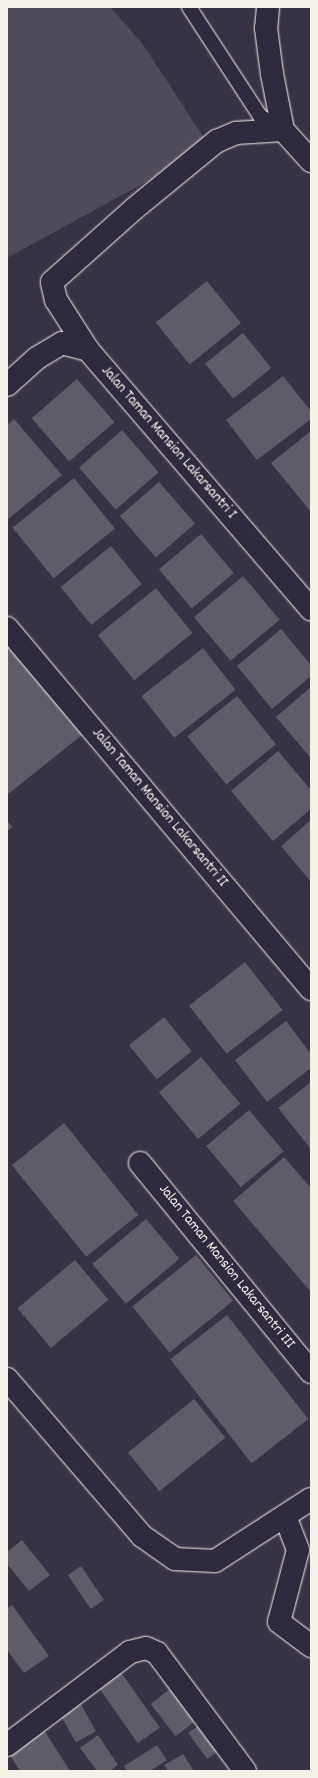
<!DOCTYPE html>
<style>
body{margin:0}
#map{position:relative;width:318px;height:1778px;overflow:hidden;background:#373244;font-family:Dekko,sans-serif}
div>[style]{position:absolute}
.green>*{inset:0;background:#504b59}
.building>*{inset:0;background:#5f5c67;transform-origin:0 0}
.roads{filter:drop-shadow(0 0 1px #f4f1e8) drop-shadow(0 0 1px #f4f1e8)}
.service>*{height:14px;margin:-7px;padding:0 7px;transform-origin:7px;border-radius:7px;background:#2f2a3d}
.minor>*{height:22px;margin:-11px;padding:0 11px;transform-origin:11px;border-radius:11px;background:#2f2a3d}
span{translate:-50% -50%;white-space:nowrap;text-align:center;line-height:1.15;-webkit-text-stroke:3px #2f2a3d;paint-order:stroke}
.street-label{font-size:15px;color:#f4f1e8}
.frame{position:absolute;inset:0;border:8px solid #f4f1e8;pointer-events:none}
</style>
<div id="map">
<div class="green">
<div style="clip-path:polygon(7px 7px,110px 7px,142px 43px,210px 147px,7px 258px)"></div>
</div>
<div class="building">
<div style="left:207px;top:281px;width:54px;height:66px;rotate:51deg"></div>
<div style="left:243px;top:333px;width:45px;height:49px;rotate:51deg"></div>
<div style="clip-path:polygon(283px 376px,311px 411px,311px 419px,257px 460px,226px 420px)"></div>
<div style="left:77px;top:379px;width:57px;height:60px;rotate:49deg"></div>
<div style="clip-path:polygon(14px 419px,62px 475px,7px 520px,7px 425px)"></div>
<div style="left:122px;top:430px;width:56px;height:57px;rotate:49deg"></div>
<div style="clip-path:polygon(311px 431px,311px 512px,271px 463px)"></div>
<div style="left:74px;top:478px;width:65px;height:79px;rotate:51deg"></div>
<div style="left:159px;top:482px;width:55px;height:52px;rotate:49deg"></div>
<div style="left:201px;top:534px;width:51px;height:55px;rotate:50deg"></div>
<div style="left:111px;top:546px;width:49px;height:65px;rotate:51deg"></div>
<div style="left:243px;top:576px;width:57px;height:64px;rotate:50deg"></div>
<div style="left:156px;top:588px;width:58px;height:75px;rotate:51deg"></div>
<div style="clip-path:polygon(281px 629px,311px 665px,311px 676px,272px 709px,237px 666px)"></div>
<div style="clip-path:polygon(7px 642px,82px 735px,7px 795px)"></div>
<div style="left:203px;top:648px;width:53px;height:78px;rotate:52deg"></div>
<div style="clip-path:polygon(311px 687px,311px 756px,310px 757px,276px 717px)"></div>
<div style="left:237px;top:696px;width:62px;height:64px;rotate:51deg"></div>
<div style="clip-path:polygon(278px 751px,311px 790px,311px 809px,273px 841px,231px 791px)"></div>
<div style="clip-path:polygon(7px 820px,12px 827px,7px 831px)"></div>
<div style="clip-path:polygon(311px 820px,311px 882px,281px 846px)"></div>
<div style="left:245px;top:962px;width:61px;height:71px;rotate:52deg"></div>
<div style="left:164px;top:1017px;width:44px;height:45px;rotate:51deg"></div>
<div style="clip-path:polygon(286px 1021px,311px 1054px,311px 1068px,267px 1102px,235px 1060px)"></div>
<div style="left:201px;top:1057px;width:61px;height:55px;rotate:50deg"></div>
<div style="clip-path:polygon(311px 1082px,311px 1149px,278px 1108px)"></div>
<div style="left:249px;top:1110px;width:54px;height:56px;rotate:50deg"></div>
<div style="left:64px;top:1123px;width:118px;height:67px;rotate:51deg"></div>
<div style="clip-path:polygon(284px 1157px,311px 1188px,311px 1292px,233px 1201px)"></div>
<div style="left:146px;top:1219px;width:52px;height:70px;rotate:50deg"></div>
<div style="left:196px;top:1255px;width:59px;height:82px;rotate:51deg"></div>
<div style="left:75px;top:1260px;width:52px;height:75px;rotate:50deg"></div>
<div style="left:227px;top:1315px;width:132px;height:72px;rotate:52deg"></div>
<div style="left:194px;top:1399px;width:50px;height:85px;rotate:51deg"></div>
<div style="clip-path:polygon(22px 1540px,50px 1575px,29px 1591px,7px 1564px,7px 1552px)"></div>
<div style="left:81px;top:1566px;width:41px;height:16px;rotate:56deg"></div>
<div style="clip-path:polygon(12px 1605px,49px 1656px,24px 1673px,7px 1650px,7px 1608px)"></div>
<div style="left:118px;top:1668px;width:73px;height:27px;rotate:55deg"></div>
<div style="left:171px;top:1688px;width:41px;height:26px;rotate:52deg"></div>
<div style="left:78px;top:1699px;width:37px;height:23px;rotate:61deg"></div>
<div style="left:202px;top:1723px;width:32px;height:17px;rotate:54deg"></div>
<div style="clip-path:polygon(44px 1730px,70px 1771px,20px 1771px,10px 1755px)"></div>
<div style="clip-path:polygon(98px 1735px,118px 1765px,110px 1771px,97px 1771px,80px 1748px)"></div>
<div style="clip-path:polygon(157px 1745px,167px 1760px,150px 1771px,127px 1771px,124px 1766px)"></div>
<div style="clip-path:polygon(183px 1754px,194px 1771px,168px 1771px,164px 1765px)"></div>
</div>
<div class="roads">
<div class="service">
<div style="left:189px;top:7px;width:130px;rotate:56.9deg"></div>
<div style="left:260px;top:116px;width:27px;rotate:31deg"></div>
</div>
<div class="minor">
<div style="left:268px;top:7px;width:21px;rotate:95deg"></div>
<div style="left:266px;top:28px;width:46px;rotate:82.6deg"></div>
<div style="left:272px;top:74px;width:57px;rotate:78.9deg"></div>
<div style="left:283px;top:130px;width:42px;rotate:47.9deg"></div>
<div style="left:88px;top:350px;width:59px;rotate:-122.6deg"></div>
<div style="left:56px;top:300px;width:18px;rotate:-103deg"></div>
<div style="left:52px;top:282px;width:111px;rotate:-41.7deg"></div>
<div style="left:135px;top:208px;width:106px;rotate:-39.3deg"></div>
<div style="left:217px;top:141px;width:21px;rotate:-23deg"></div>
<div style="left:236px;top:133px;width:47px;rotate:-3.7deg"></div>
<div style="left:7px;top:385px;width:40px;rotate:-42deg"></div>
<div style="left:37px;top:358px;width:29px;rotate:-31deg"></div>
<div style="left:62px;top:343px;width:27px;rotate:15deg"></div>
<div style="left:88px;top:350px;width:342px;rotate:49.3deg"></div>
<div style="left:7px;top:628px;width:472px;rotate:49.9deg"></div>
<div style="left:140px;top:1163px;width:270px;rotate:50.7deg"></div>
<div style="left:7px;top:1379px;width:207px;rotate:49.3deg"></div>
<div style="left:142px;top:1536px;width:40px;rotate:34.9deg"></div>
<div style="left:175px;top:1559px;width:40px;rotate:2.9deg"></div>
<div style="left:215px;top:1561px;width:114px;rotate:-32.9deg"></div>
<div style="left:285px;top:1516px;width:36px;rotate:69deg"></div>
<div style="left:298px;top:1550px;width:74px;rotate:104.8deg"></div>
<div style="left:279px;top:1622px;width:40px;rotate:37deg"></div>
<div style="left:7px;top:1745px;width:154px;rotate:-37.1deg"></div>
<div style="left:130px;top:1652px;width:16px;rotate:-14deg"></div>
<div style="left:146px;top:1648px;width:12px;rotate:24deg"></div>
<div style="left:157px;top:1653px;width:147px;rotate:53.3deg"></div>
</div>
</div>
<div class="street-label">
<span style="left:168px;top:443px;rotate:49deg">Jalan Taman Mansion Lakarsantri I</span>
<span style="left:159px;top:808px;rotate:50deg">Jalan Taman Mansion Lakarsantri II</span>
<span style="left:226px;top:1267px;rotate:51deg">Jalan Taman Mansion Lakarsantri III</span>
</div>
<div class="frame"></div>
</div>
